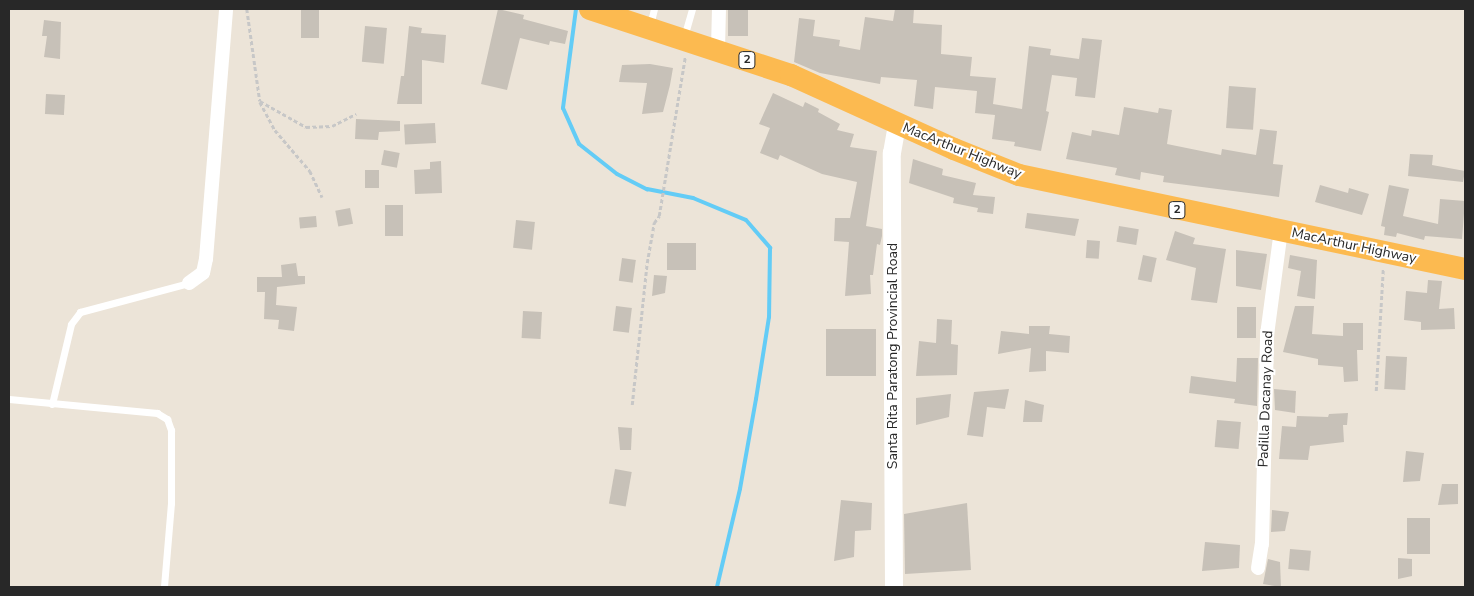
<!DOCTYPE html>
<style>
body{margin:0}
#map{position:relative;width:1474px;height:596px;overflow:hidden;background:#ece4d8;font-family:"Nunito Sans",sans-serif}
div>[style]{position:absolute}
.stream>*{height:4px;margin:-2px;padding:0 2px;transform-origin:2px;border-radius:2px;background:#63ccf6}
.building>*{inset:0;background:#c7c1b8;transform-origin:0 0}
.path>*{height:2.5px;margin-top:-1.25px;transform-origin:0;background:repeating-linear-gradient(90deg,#c7c7c7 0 4px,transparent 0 6.5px)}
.service>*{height:7px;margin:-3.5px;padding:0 3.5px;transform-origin:3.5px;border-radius:3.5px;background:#fff}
.minor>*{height:14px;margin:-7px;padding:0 7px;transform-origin:7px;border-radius:7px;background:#fff}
.tertiary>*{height:18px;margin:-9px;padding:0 9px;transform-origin:9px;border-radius:9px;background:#fff}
.trunk>*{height:22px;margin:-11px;padding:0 11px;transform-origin:11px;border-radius:11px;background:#fcba50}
span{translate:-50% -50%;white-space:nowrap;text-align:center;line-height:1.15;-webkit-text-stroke:4px #fff;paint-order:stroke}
.shield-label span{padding:1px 4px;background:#fff;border:1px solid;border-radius:4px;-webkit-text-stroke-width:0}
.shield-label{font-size:12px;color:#282828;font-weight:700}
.street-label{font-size:14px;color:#282828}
.frame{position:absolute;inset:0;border:10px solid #282828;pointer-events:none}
</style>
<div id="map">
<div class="stream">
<div style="left:576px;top:9px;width:100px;rotate:97.5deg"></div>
<div style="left:563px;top:108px;width:39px;rotate:66deg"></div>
<div style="left:579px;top:144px;width:48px;rotate:38.3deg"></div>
<div style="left:617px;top:174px;width:34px;rotate:27deg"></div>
<div style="left:647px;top:189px;width:47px;rotate:11.1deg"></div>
<div style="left:693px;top:198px;width:57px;rotate:22.5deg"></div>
<div style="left:746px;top:220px;width:37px;rotate:49deg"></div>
<div style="left:770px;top:248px;width:69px;rotate:90.8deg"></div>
<div style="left:769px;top:317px;width:83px;rotate:99deg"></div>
<div style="left:756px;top:399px;width:91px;rotate:100.1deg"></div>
<div style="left:740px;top:489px;width:101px;rotate:103.2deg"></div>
</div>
<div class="building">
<div style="left:301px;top:9px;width:18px;height:29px"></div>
<div style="clip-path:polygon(498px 9px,524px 15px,523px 19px,568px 31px,565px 44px,550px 41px,549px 45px,520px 38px,507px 90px,481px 84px)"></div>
<div style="left:728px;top:9px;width:20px;height:27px"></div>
<div style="clip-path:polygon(895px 9px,914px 9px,913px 23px,942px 25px,941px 54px,972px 57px,970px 76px,996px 78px,993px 104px,1022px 109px,1029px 46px,1051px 49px,1050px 55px,1079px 59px,1082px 38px,1102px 40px,1095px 98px,1075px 96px,1077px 78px,1052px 75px,1046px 111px,1049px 112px,1041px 151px,1014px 146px,1015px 142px,992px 139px,995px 115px,975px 113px,977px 91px,935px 87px,933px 109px,914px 106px,917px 80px,881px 77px,880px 84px,820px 73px,794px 62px,799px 18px,815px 20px,813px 36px,840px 40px,839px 46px,860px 50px,865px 17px,893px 21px)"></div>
<div style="clip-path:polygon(44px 20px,61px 22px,60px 59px,44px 57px,47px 36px,42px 36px)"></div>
<div style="left:365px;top:26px;width:22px;height:36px;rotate:5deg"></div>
<div style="clip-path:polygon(409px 26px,422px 28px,421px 33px,446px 35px,444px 63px,422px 60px,422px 104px,397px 104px,401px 76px,404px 76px)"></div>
<div style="clip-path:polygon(650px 64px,673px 68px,670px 85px,663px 112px,642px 114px,647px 83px,619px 82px,622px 65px)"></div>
<div style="left:1229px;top:86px;width:27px;height:42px;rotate:4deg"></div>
<div style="clip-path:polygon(773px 93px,803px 107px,805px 102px,819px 109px,818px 112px,840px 124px,837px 130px,854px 134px,850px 147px,877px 151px,866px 226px,882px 229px,882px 236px,880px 245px,877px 244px,873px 275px,870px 275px,871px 294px,845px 296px,849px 242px,834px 241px,835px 218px,850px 218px,857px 182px,822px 174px,780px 155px,778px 160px,760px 153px,770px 128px,759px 124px)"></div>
<div style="left:46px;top:94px;width:19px;height:20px;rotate:3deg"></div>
<div style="clip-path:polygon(1124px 107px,1158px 113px,1159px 108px,1172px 110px,1167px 144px,1221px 155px,1222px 149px,1256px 155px,1260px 129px,1277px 131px,1273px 164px,1283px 165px,1279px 197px,1163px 182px,1164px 176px,1141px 172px,1140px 180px,1115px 175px,1117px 168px,1066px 159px,1072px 132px,1091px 136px,1092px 130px,1119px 135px)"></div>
<div style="clip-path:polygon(356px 119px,400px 121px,400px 131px,379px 132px,378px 140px,355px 139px)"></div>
<div style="left:435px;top:123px;width:20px;height:31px;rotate:87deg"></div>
<div style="left:384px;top:150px;width:16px;height:15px;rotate:11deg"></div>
<div style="clip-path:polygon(1410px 154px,1433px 155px,1432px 165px,1465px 171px,1463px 182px,1408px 176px)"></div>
<div style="clip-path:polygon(913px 159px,943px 169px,942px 175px,976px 183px,973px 195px,995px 197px,993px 214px,977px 212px,978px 208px,953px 203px,954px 198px,909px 183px)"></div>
<div style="clip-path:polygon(441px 161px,442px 193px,415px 194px,414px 170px,430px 169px,430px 162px)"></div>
<div style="left:365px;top:170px;width:14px;height:18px"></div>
<div style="clip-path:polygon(1320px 185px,1348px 193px,1349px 188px,1369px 194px,1362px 215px,1315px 202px)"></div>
<div style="clip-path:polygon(1389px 185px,1409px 189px,1403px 216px,1438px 224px,1440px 199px,1465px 201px,1462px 239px,1425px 236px,1424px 240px,1397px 233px,1396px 237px,1384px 235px,1385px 227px,1381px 226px)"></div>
<div style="left:385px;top:205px;width:18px;height:31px"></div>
<div style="left:350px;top:208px;width:16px;height:15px;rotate:79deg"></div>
<div style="clip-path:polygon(1027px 213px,1079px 219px,1075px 236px,1025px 228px)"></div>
<div style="left:316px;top:216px;width:11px;height:17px;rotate:85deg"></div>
<div style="left:516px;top:220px;width:19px;height:28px;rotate:6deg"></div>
<div style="left:1119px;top:226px;width:20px;height:16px;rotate:9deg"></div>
<div style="clip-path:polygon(1175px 231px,1195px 238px,1193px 244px,1226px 249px,1217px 303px,1191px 300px,1196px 268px,1166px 260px)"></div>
<div style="left:1087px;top:240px;width:13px;height:18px;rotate:4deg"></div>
<div style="left:667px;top:243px;width:29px;height:27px"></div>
<div style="clip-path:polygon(1236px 250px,1267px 254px,1261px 290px,1236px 286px)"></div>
<div style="left:1143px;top:255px;width:14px;height:25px;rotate:12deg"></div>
<div style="clip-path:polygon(1290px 255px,1317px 260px,1315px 299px,1297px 296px,1301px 271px,1288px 268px)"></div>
<div style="left:622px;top:258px;width:14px;height:23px;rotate:8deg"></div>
<div style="clip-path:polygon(296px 263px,298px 276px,305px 276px,305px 284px,277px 287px,276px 305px,297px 307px,294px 331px,278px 329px,279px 320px,264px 319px,265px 292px,257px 292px,257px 277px,282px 277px,281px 265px)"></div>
<div style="clip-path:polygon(654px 275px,667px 276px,665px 293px,652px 296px)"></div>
<div style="clip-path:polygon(1428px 280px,1442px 281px,1439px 309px,1454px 308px,1455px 329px,1421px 330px,1421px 322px,1404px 320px,1406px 291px,1427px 293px)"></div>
<div style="left:616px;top:306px;width:16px;height:25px;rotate:7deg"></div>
<div style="clip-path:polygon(1295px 306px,1314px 306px,1312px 334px,1343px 336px,1343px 323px,1363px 323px,1363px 350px,1357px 350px,1358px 381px,1344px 382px,1343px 367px,1318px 365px,1318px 359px,1283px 352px)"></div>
<div style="left:1237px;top:307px;width:19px;height:31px"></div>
<div style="left:523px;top:311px;width:19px;height:27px;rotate:3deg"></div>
<div style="clip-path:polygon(937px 319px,952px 320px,951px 344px,958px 345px,957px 375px,916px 376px,919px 341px,936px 343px)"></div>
<div style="clip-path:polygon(1029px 326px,1050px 326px,1049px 334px,1070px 336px,1069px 353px,1046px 351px,1046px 371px,1029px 372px,1031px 348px,998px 354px,1001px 331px,1029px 334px)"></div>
<div style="left:876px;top:329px;width:47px;height:50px;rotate:90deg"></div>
<div style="left:1386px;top:356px;width:21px;height:33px;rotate:3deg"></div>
<div style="clip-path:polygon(1237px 358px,1258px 358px,1257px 406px,1234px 403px,1235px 399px,1189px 393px,1191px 376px,1236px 382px)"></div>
<div style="clip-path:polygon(1009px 389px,1005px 409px,987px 407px,983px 437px,967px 435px,974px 392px)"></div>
<div style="clip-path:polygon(1274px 389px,1296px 391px,1295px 413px,1275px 410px)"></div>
<div style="clip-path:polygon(951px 394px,949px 417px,916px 425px,916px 398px)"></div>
<div style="clip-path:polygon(1025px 400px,1044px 405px,1042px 422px,1023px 422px)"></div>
<div style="clip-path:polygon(1348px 413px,1347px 425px,1343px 425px,1344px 442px,1310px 446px,1308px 460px,1279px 459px,1282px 426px,1296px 427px,1297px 416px,1328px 417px,1329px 414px)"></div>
<div style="left:1217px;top:420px;width:24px;height:27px;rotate:5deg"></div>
<div style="clip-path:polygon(618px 427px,632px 428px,631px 450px,620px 450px)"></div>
<div style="clip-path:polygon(1406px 451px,1424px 453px,1420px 481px,1403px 482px)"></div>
<div style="left:615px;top:469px;width:17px;height:35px;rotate:10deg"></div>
<div style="clip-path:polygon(1442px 484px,1458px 484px,1458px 504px,1438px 505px)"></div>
<div style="clip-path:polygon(841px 500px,872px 503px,871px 530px,855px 531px,854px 557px,834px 561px)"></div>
<div style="clip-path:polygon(967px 503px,971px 570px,905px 574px,904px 514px)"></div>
<div style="clip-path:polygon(1272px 510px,1289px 512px,1285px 531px,1271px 532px)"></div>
<div style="left:1407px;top:518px;width:23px;height:36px"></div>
<div style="clip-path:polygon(1205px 542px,1240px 545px,1239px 568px,1202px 571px)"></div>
<div style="left:1290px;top:549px;width:21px;height:20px;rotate:5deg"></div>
<div style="clip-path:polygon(1398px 558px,1412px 559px,1412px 576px,1398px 579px)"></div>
<div style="clip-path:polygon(1268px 559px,1280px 562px,1281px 587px,1263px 584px)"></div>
</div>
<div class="path">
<div style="left:247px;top:9px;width:93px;rotate:82deg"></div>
<div style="left:260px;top:101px;width:53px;rotate:29.5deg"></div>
<div style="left:306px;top:127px;width:26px;rotate:-2deg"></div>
<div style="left:332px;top:126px;width:27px;rotate:-27deg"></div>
<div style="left:260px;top:102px;width:32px;rotate:62deg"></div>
<div style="left:275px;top:130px;width:54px;rotate:49.5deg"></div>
<div style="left:310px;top:171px;width:29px;rotate:65deg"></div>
<div style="left:1376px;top:391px;width:122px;rotate:-86.7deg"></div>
<div style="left:632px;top:405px;width:143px;rotate:-84deg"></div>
<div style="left:647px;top:263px;width:41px;rotate:-80.1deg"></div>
<div style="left:654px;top:223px;width:9px;rotate:-54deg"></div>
<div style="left:659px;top:216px;width:161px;rotate:-80.7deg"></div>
</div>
<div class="service">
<div style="left:650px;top:25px;width:16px;rotate:-76deg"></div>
<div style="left:684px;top:37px;width:29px;rotate:-74deg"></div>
<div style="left:9px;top:399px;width:149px;rotate:5.4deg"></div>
<div style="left:157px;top:413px;width:12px;rotate:31deg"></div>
<div style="left:167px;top:419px;width:12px;rotate:70deg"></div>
<div style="left:171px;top:430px;width:73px;rotate:90deg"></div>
<div style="left:171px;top:503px;width:84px;rotate:94.8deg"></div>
<div style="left:52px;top:404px;width:82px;rotate:-76.6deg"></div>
<div style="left:71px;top:324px;width:15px;rotate:-53deg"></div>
<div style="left:80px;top:312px;width:113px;rotate:-14.9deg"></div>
</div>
<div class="minor">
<div style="left:718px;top:49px;width:40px;rotate:-88.6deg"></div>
<div style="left:189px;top:283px;width:17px;rotate:-36deg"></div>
<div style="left:203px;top:273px;width:14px;rotate:-78deg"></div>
<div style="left:206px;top:259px;width:251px;rotate:-85.4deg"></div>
<div style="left:1258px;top:568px;width:24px;rotate:-81deg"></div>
<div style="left:1262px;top:544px;width:209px;rotate:-88.6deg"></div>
<div style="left:1267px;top:335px;width:106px;rotate:-82.4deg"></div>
</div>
<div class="tertiary">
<div style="left:894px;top:587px;width:434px;rotate:-90.3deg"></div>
<div style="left:892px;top:153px;width:29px;rotate:-80deg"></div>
</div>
<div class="trunk">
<div style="left:590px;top:9px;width:212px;rotate:18.2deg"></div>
<div style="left:791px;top:75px;width:179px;rotate:24.4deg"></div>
<div style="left:954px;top:149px;width:70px;rotate:21.8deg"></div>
<div style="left:1019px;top:175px;width:456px;rotate:11.9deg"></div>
</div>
<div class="shield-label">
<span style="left:747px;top:60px">2</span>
<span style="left:1177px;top:210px">2</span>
</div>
<div class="street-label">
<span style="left:962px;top:151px;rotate:22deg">MacArthur Highway</span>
<span style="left:1354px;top:246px;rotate:12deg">MacArthur Highway</span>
<span style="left:893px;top:356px;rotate:-90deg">Santa Rita Paratong Provincial Road</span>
<span style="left:1266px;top:399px;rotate:-88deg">Padilla Dacanay Road</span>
</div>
<div class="frame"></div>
</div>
